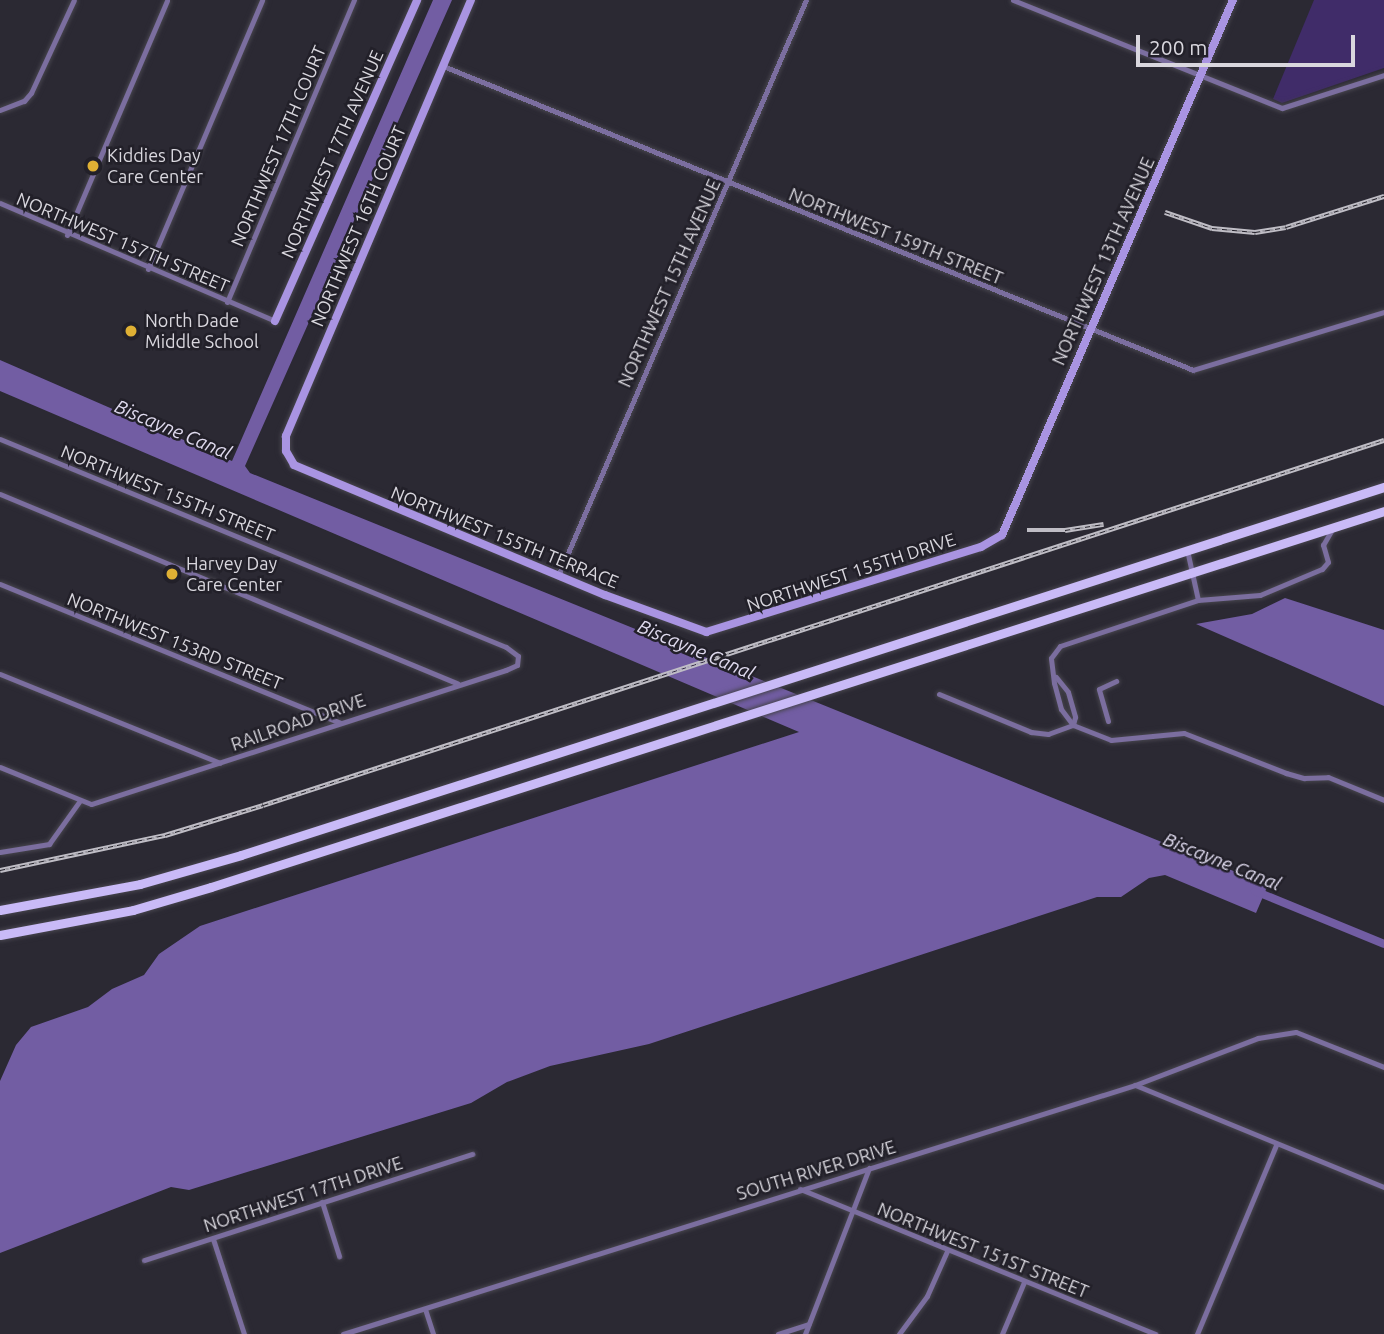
<!DOCTYPE html>
<style>
body{margin:0}
#map{position:relative;width:1384px;height:1334px;overflow:hidden;background:#2b2933;font-family:Ubuntu,sans-serif}
div>[style]{position:absolute}
.green>*{inset:0;background:#402c69}
.water>*{inset:0;background:#725da3}
.canal>*{height:8px;margin:-4px;padding:0 4px;transform-origin:4px;border-radius:4px;background:#725da3}
.roads{filter:drop-shadow(0 0 2px #47454e) drop-shadow(0 0 2px #47454e)}
.street>*{height:5px;margin:-2.5px;padding:0 2.5px;transform-origin:2.5px;border-radius:2.5px;background:#7b6e9f}
.secondary>*{height:8px;margin:-4px;padding:0 4px;transform-origin:4px;border-radius:4px;background:#a994e2}
.primary>*{height:9px;margin:-4.5px;padding:0 4.5px;transform-origin:4.5px;border-radius:4.5px;background:#c9baf7}
.rail>*{height:4.5px;margin-top:-2.25px;transform-origin:0;background:repeating-linear-gradient(90deg,#222029 0 5px,#bfbdc5 0 10px);box-sizing:border-box;border-block:2px solid #bfbdc5}
.dots>*{width:19px;height:19px;translate:-50% -50%;box-sizing:border-box;border:4px solid #222029;border-radius:50%}
span{translate:-50% -50%;white-space:nowrap;text-align:center;line-height:1.15;-webkit-text-stroke:5px #222029;paint-order:stroke}
.street-label{font-size:18px;color:#d9d7de}
.poi-label{font-size:18px;color:#d9d7de}
.left{translate:0 -50%;text-align:left}
.water-label{font-size:19px;color:#e0dbef;font-style:italic}
.scale{position:absolute;left:1136px;top:35px;width:219px;height:32px;box-sizing:border-box;border:4px solid #d9d7de;border-top:0;padding-left:9px;font-size:21px;line-height:24px;white-space:nowrap;color:#d9d7de;-webkit-text-stroke:5px #222029;paint-order:stroke}
</style>
<div id="map">
<div class="green">
<div style="clip-path:polygon(1314px 0,1384px 0,1384px 68px,1282px 103px,1273px 99px)"></div>
</div>
<div class="water">
<div style="clip-path:polygon(433px 0,452px 0,245px 466px,250px 473px,1268px 885px,1256px 913px,1165px 875px,1149px 878px,1121px 897px,1097px 897px,649px 1044px,550px 1066px,507px 1082px,471px 1103px,189px 1190px,171px 1187px,0 1253px,0 1081px,16px 1045px,31px 1027px,88px 1007px,112px 989px,144px 975px,159px 954px,200px 926px,799px 732px,0 391px,0 360px,232px 461px)"></div>
<div style="clip-path:polygon(1285px 598px,1384px 630px,1384px 706px,1196px 624px,1252px 614px)"></div>
</div>
<div class="canal">
<div style="left:1255px;top:891px;width:139px;rotate:22.3deg"></div>
</div>
<div class="roads">
<div class="street">
<div style="left:1013px;top:0;width:290px;rotate:21.9deg"></div>
<div style="left:1282px;top:108px;width:107px;rotate:-17.9deg"></div>
<div style="left:443px;top:66px;width:809px;rotate:22.06deg"></div>
<div style="left:1193px;top:370px;width:200px;rotate:-16.9deg"></div>
<div style="left:0;top:110px;width:26px;rotate:-21deg"></div>
<div style="left:24px;top:101px;width:11px;rotate:-49deg"></div>
<div style="left:31px;top:93px;width:102px;rotate:-65.2deg"></div>
<div style="left:0;top:203px;width:299px;rotate:23.2deg"></div>
<div style="left:67px;top:235px;width:255px;rotate:-66.9deg"></div>
<div style="left:148px;top:269px;width:292px;rotate:-67deg"></div>
<div style="left:227px;top:302px;width:328px;rotate:-67.2deg"></div>
<div style="left:0;top:439px;width:547px;rotate:22.35deg"></div>
<div style="left:506px;top:647px;width:15px;rotate:37deg"></div>
<div style="left:518px;top:656px;width:9px;rotate:96deg"></div>
<div style="left:517px;top:665px;width:12px;rotate:156deg"></div>
<div style="left:506px;top:670px;width:436px;rotate:162.1deg"></div>
<div style="left:91px;top:804px;width:98px;rotate:-157.9deg"></div>
<div style="left:0;top:494px;width:495px;rotate:22.5deg"></div>
<div style="left:1187px;top:550px;width:51px;rotate:77.6deg"></div>
<div style="left:558px;top:576px;width:627px;rotate:-66.71deg"></div>
<div style="left:0;top:584px;width:367px;rotate:22.2deg"></div>
<div style="left:0;top:674px;width:237px;rotate:22deg"></div>
<div style="left:1056px;top:677px;width:19px;rotate:51deg"></div>
<div style="left:1068px;top:692px;width:26px;rotate:74deg"></div>
<div style="left:1075px;top:717px;width:8px;rotate:104deg"></div>
<div style="left:939px;top:694px;width:100px;rotate:22.4deg"></div>
<div style="left:1031px;top:732px;width:17px;rotate:7deg"></div>
<div style="left:1048px;top:734px;width:27px;rotate:-20deg"></div>
<div style="left:1073px;top:725px;width:41px;rotate:21.5deg"></div>
<div style="left:1111px;top:740px;width:73px;rotate:-5.5deg"></div>
<div style="left:1184px;top:733px;width:110px;rotate:21.4deg"></div>
<div style="left:1286px;top:773px;width:19px;rotate:16deg"></div>
<div style="left:1304px;top:778px;width:24px;rotate:-2deg"></div>
<div style="left:1328px;top:777px;width:61px;rotate:22.3deg"></div>
<div style="left:1108px;top:721px;width:33px;rotate:-106deg"></div>
<div style="left:1099px;top:689px;width:19px;rotate:-25deg"></div>
<div style="left:1073px;top:725px;width:20px;rotate:-127deg"></div>
<div style="left:1061px;top:709px;width:27px;rotate:-105deg"></div>
<div style="left:1054px;top:683px;width:25px;rotate:-97deg"></div>
<div style="left:1051px;top:658px;width:15px;rotate:-53deg"></div>
<div style="left:1060px;top:646px;width:145px;rotate:-18.4deg"></div>
<div style="left:1198px;top:600px;width:62px;rotate:-4.6deg"></div>
<div style="left:1260px;top:595px;width:67px;rotate:-22.8deg"></div>
<div style="left:1322px;top:569px;width:9px;rotate:-49deg"></div>
<div style="left:1328px;top:562px;width:18px;rotate:-106deg"></div>
<div style="left:1323px;top:545px;width:20px;rotate:-60deg"></div>
<div style="left:0;top:852px;width:50px;rotate:-9.3deg"></div>
<div style="left:49px;top:844px;width:52px;rotate:-54.5deg"></div>
<div style="left:1135px;top:1085px;width:269px;rotate:22.3deg"></div>
<div style="left:800px;top:1189px;width:384px;rotate:22.2deg"></div>
<div style="left:322px;top:1202px;width:57px;rotate:72.5deg"></div>
<div style="left:213px;top:1239px;width:100px;rotate:71.9deg"></div>
<div style="left:144px;top:1260px;width:345px;rotate:-17.9deg"></div>
<div style="left:425px;top:1309px;width:26px;rotate:72deg"></div>
<div style="left:343px;top:1334px;width:830px;rotate:-17.45deg"></div>
<div style="left:1135px;top:1085px;width:132px;rotate:-20.9deg"></div>
<div style="left:1258px;top:1038px;width:38px;rotate:-9deg"></div>
<div style="left:1296px;top:1032px;width:95px;rotate:21.7deg"></div>
<div style="left:778px;top:1334px;width:32px;rotate:-18deg"></div>
<div style="left:805px;top:1334px;width:178px;rotate:-68.9deg"></div>
<div style="left:899px;top:1334px;width:47px;rotate:-53.6deg"></div>
<div style="left:927px;top:1296px;width:49px;rotate:-66deg"></div>
<div style="left:1002px;top:1334px;width:56px;rotate:-67.1deg"></div>
<div style="left:1197px;top:1334px;width:205px;rotate:-67.3deg"></div>
</div>
<div class="secondary">
<div style="left:471px;top:0;width:474px;rotate:113deg"></div>
<div style="left:286px;top:436px;width:15px;rotate:90deg"></div>
<div style="left:286px;top:451px;width:16px;rotate:60deg"></div>
<div style="left:294px;top:465px;width:337px;rotate:22.7deg"></div>
<div style="left:605px;top:595px;width:108px;rotate:20.1deg"></div>
<div style="left:706px;top:632px;width:288px;rotate:-17.2deg"></div>
<div style="left:981px;top:547px;width:24px;rotate:-30deg"></div>
<div style="left:1002px;top:535px;width:583px;rotate:-66.65deg"></div>
<div style="left:275px;top:321px;width:351px;rotate:-66.1deg"></div>
</div>
<div class="primary">
<div style="left:0;top:910px;width:142px;rotate:-10.5deg"></div>
<div style="left:140px;top:884px;width:105px;rotate:-16deg"></div>
<div style="left:241px;top:855px;width:1201px;rotate:-17.85deg"></div>
<div style="left:0;top:935px;width:135px;rotate:-10.6deg"></div>
<div style="left:133px;top:910px;width:81px;rotate:-16.4deg"></div>
<div style="left:211px;top:887px;width:1232px;rotate:-17.77deg"></div>
</div>
</div>
<div class="rail">
<div style="left:1165px;top:212px;width:50px;rotate:18.8deg"></div>
<div style="left:1212px;top:228px;width:43px;rotate:5.3deg"></div>
<div style="left:1255px;top:232px;width:31px;rotate:-9deg"></div>
<div style="left:1286px;top:227px;width:103px;rotate:-17.6deg"></div>
<div style="left:1027px;top:530px;width:38px"></div>
<div style="left:1065px;top:530px;width:39px;rotate:-9deg"></div>
<div style="left:0;top:870px;width:169px;rotate:-12deg"></div>
<div style="left:165px;top:835px;width:102px;rotate:-17deg"></div>
<div style="left:263px;top:805px;width:1179px;rotate:-18.04deg"></div>
</div>
<div class="dots">
<div style="left:93px;top:166px;background:#dfb034"></div>
<div style="left:131px;top:331px;background:#dfb034"></div>
<div style="left:172px;top:574px;background:#dfb034"></div>
</div>
<div class="street-label">
<span style="left:278px;top:146px;rotate:-67deg">NORTHWEST 17TH COURT</span>
<span style="left:332px;top:154px;rotate:-66deg">NORTHWEST 17TH AVENUE</span>
<span style="left:358px;top:226px;rotate:-67deg">NORTHWEST 16TH COURT</span>
<span style="left:896px;top:236px;rotate:22deg">NORTHWEST 159TH STREET</span>
<span style="left:123px;top:242px;rotate:23deg">NORTHWEST 157TH STREET</span>
<span style="left:1103px;top:261px;rotate:-66deg">NORTHWEST 13TH AVENUE</span>
<span style="left:669px;top:283px;rotate:-66deg">NORTHWEST 15TH AVENUE</span>
<span style="left:168px;top:493px;rotate:22deg">NORTHWEST 155TH STREET</span>
<span style="left:505px;top:537px;rotate:22deg">NORTHWEST 155TH TERRACE</span>
<span style="left:851px;top:572px;rotate:-18deg">NORTHWEST 155TH DRIVE</span>
<span style="left:175px;top:641px;rotate:22deg">NORTHWEST 153RD STREET</span>
<span style="left:298px;top:722px;rotate:-19deg">RAILROAD DRIVE</span>
<span style="left:816px;top:1170px;rotate:-17deg">SOUTH RIVER DRIVE</span>
<span style="left:303px;top:1194px;rotate:-18deg">NORTHWEST 17TH DRIVE</span>
<span style="left:983px;top:1250px;rotate:22deg">NORTHWEST 151ST STREET</span>
</div>
<div class="poi-label">
<span class="left" style="left:107px;top:166px">Kiddies Day<br>Care Center</span>
<span class="left" style="left:145px;top:331px">North Dade<br>Middle School</span>
<span class="left" style="left:186px;top:574px">Harvey Day<br>Care Center</span>
</div>
<div class="water-label">
<span style="left:173px;top:430px;rotate:23deg">Biscayne Canal</span>
<span style="left:696px;top:650px;rotate:23deg">Biscayne Canal</span>
<span style="left:1222px;top:862px;rotate:22deg">Biscayne Canal</span>
</div>
<div class="scale">200 m</div>
</div>
